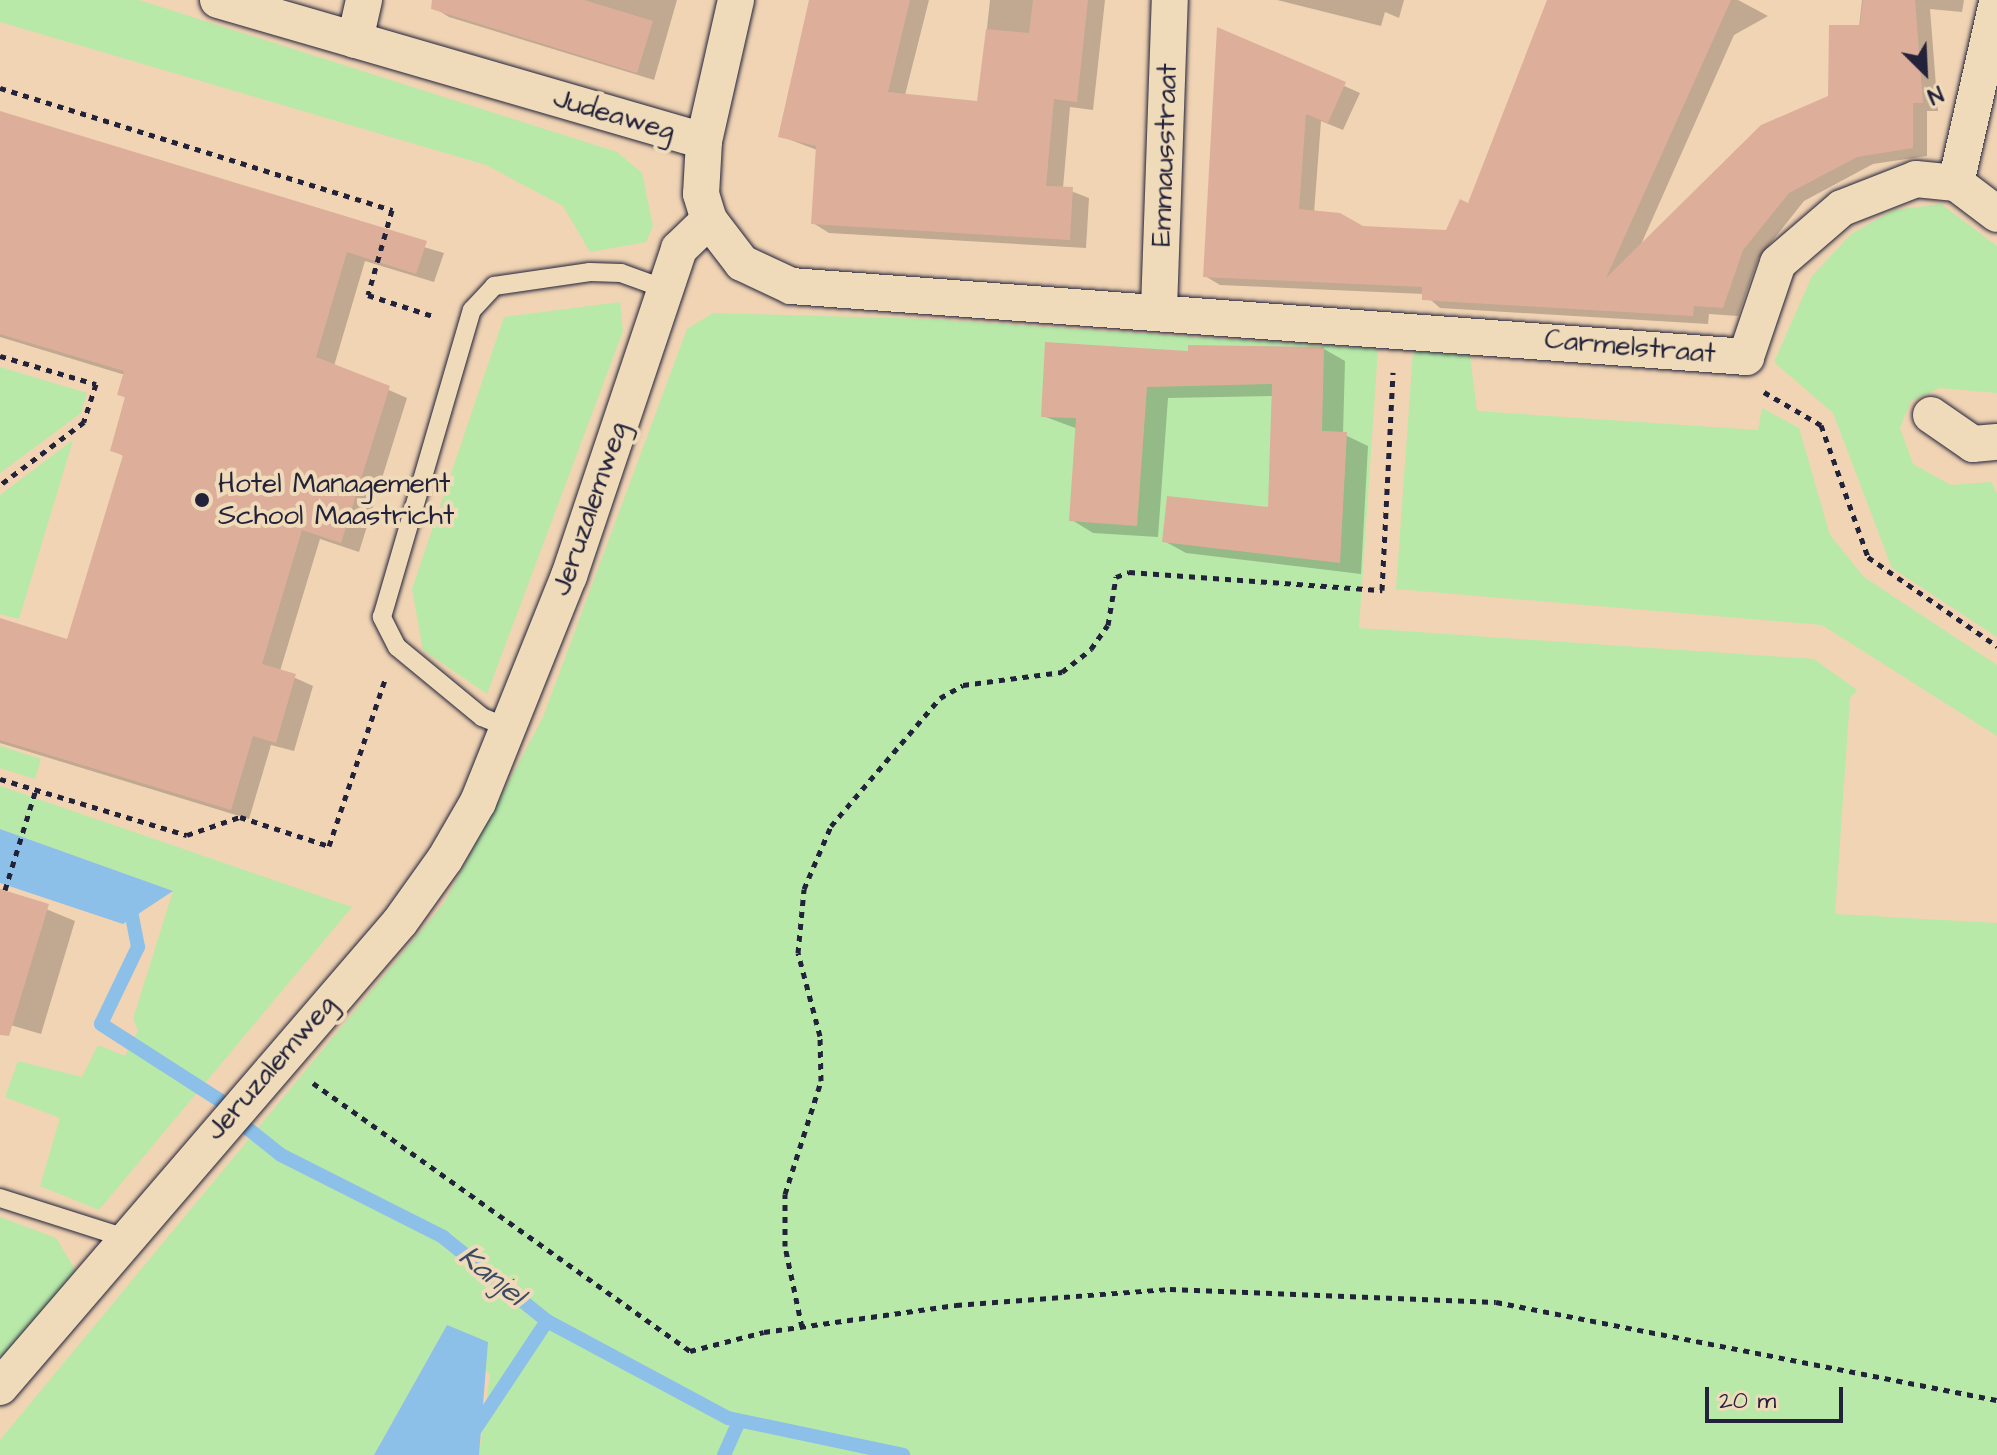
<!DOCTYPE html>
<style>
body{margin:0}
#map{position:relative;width:1997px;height:1455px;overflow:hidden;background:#f1d4b4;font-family:"Architects Daughter",sans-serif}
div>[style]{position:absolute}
.green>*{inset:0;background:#b8e9a9}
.water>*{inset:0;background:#8cc0e9}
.shadow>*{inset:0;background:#0003}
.stream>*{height:14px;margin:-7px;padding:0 7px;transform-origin:7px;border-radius:7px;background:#8cc0e9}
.building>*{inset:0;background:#ddaf9b}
.path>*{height:5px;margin-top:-2.5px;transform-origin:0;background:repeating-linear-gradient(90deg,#22223b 0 6px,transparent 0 12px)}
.roads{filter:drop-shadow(0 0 2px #22223b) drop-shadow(0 0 2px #22223b)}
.service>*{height:18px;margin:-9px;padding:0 9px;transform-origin:9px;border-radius:9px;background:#efdbb9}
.minor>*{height:36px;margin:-18px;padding:0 18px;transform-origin:18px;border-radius:18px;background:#efdbb9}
.dots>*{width:22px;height:22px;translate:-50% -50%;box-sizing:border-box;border:4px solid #efdbb9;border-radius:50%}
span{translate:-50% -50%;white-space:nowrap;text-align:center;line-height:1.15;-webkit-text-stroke:8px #efdbb9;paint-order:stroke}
.street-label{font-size:28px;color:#22223b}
.poi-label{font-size:28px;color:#22223b}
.left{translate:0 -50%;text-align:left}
.water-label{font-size:30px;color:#3c4a66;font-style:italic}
.north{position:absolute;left:1885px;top:32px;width:80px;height:80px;-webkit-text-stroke:6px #efdbb9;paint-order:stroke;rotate:156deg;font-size:22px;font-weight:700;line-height:32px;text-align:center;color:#22223b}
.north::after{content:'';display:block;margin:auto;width:28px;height:36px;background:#22223b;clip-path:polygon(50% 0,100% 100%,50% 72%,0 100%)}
.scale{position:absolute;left:1705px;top:1387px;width:138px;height:36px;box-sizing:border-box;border:4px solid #22223b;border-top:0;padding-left:10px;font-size:24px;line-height:28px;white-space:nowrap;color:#22223b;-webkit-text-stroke:6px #efdbb9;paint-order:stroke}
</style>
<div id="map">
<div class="green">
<div style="clip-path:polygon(0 0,139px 0,617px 152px,642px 173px,653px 226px,646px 242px,590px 252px,563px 206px,486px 165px,0 22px)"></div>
<div style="clip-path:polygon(1941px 204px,1997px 246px,1997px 393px,1940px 388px,1911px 401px,1900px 428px,1913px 464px,1951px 485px,1991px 482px,1997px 494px,1997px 637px,1892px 568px,1833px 413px,1774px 362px,1812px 276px,1851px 234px,1894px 210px)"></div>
<div style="clip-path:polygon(620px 302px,623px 331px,487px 694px,423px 650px,412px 589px,504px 317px)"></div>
<div style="clip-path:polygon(713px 313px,927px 319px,1378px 349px,1359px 628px,1814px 659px,1857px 690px,1850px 698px,1835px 914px,1997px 923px,1997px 1455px,479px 1455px,490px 1375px,447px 1325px,374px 1455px,0 1455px,0 1440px,444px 903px,543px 717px,687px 329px)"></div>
<div style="clip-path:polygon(1413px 351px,1470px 355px,1477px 411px,1758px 430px,1762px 408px,1799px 428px,1830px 535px,1864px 577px,1997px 665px,1997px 736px,1822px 625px,1396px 589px)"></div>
<div style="clip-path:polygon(0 367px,87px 393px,81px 413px,0 473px)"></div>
<div style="clip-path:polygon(73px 440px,19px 619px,0 614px,0 495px)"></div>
<div style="clip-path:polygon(0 746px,41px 759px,35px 779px,0 768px)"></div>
<div style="clip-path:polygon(0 786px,352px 907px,99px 1210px,40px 1186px,60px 1118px,5px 1097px,18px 1061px,82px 1077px,98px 1045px,125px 1056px,138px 1031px,133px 1019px,173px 891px,0 829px)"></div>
<div style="clip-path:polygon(0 1217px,56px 1238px,76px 1271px,0 1369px)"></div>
</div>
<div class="water">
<div style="clip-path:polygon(0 829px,173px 891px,123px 924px,0 883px)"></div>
<div style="clip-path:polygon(447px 1325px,488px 1342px,479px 1455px,374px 1455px)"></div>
</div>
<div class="shadow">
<div style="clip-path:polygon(435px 0,677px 0,654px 80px,449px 17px,433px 7px)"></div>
<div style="clip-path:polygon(812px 0,929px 0,905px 95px,979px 103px,990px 0,1105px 0,1093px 110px,1070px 107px,1063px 188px,1089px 198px,1086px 248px,829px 233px,813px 223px,817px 150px,780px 136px)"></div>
<div style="clip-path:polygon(1277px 0,1404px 0,1399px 18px,1385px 12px,1381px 26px)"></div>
<div style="clip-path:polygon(1549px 0,1738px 0,1768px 16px,1734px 35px,1639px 249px,1830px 97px,1859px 27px,1862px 0,1964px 0,1962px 12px,1930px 9px,1938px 111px,1927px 111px,1927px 156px,1873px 164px,1804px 201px,1758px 259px,1738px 316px,1709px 314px,1708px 324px,1440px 308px,1424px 294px,1220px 285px,1205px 276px,1219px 30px,1360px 93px,1343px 130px,1321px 121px,1314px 213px,1362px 228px,1447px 232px,1469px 206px)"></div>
<div style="clip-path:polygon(0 121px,444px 253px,434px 282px,365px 261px,334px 366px,407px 398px,359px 552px,320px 539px,280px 671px,313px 686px,294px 751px,271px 745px,249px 819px,0 743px,0 620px,68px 641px,125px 457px,113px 450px,127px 399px,120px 394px,125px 375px,0 337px)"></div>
<div style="clip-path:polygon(1324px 349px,1345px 361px,1343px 434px,1368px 446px,1361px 574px,1186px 553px,1164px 541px,1270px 509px,1274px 396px,1168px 398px,1158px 537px,1093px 533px,1072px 520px,1078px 429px,1043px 416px,1190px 353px)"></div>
<div style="clip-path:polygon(0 890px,75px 921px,41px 1034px,0 1022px)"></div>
</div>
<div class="stream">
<div style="left:129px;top:901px;width:47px;rotate:78.9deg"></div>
<div style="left:138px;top:947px;width:85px;rotate:115.7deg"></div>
<div style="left:101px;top:1024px;width:143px;rotate:32.7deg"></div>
<div style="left:247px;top:1128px;width:43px;rotate:38.5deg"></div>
<div style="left:281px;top:1155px;width:182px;rotate:26.8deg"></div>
<div style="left:443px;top:1237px;width:134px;rotate:38.9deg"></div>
<div style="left:547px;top:1321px;width:205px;rotate:28.2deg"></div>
<div style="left:728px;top:1418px;width:179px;rotate:11.9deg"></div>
<div style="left:458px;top:1455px;width:161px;rotate:-56.4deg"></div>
<div style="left:724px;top:1455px;width:35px;rotate:-66deg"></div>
</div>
<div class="building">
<div style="clip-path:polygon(432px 0,584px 0,653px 21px,637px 73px,431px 9px)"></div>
<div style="clip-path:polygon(809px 0,910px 0,888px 92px,977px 101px,986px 29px,1029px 33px,1033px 0,1088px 0,1077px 102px,1054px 99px,1046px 186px,1073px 187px,1070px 240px,811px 224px,816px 146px,778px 137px)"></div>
<div style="clip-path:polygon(1547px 0,1731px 0,1606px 278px,1761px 125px,1828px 96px,1829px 25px,1860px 25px,1863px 0,1915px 0,1923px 103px,1913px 103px,1913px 148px,1857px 157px,1789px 193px,1743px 250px,1723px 308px,1694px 306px,1693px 316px,1422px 300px,1422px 287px,1203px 277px,1217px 27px,1346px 82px,1328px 123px,1306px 114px,1299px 209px,1340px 213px,1363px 226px,1446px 230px,1460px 199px,1468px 203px)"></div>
<div style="clip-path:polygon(0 111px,427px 241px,416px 274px,347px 252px,316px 357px,390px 386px,341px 543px,302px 530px,262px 664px,296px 674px,276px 743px,253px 736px,231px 810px,0 740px,0 618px,67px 639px,123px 455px,110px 451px,125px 397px,117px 395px,124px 371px,0 334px)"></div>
<div style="clip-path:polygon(1045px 342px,1188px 351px,1188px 345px,1324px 347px,1322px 431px,1347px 432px,1340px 563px,1162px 542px,1167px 496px,1268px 507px,1272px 384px,1147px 387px,1137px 526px,1069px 521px,1076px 418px,1041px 417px)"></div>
<div style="clip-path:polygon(0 889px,49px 904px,9px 1036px,0 1035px)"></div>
</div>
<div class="path">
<div style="left:0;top:88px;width:411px;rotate:17.3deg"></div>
<div style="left:392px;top:210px;width:88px;rotate:105.8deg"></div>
<div style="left:368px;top:295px;width:71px;rotate:17.9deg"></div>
<div style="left:0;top:356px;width:100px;rotate:16.3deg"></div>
<div style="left:96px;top:384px;width:40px;rotate:108deg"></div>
<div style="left:84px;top:422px;width:105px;rotate:143.1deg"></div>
<div style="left:1764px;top:392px;width:66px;rotate:30.1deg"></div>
<div style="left:1821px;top:425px;width:140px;rotate:70.4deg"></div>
<div style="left:1868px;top:557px;width:157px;rotate:34.6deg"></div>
<div style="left:0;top:779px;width:195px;rotate:16.7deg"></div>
<div style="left:187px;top:835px;width:56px;rotate:-18.8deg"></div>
<div style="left:240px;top:817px;width:94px;rotate:18deg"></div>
<div style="left:329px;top:846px;width:178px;rotate:-71.4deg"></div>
<div style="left:5px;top:890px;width:106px;rotate:-72.9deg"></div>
<div style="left:313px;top:1083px;width:463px;rotate:35.4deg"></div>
<div style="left:690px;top:1351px;width:76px;rotate:-14.4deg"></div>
<div style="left:764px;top:1332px;width:194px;rotate:-8deg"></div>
<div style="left:956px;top:1305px;width:215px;rotate:-4.3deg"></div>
<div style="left:1170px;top:1289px;width:326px;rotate:2.3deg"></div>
<div style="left:1496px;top:1302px;width:510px;rotate:11.07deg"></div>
<div style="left:802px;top:1327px;width:83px;rotate:-101.9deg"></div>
<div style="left:785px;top:1246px;width:52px;rotate:-90deg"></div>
<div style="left:785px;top:1194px;width:119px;rotate:-72.3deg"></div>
<div style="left:821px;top:1081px;width:45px;rotate:-91.3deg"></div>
<div style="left:820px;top:1036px;width:86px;rotate:-104.8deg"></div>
<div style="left:798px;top:953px;width:64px;rotate:-84.6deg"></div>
<div style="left:804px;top:889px;width:69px;rotate:-66.8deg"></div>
<div style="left:831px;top:826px;width:168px;rotate:-49.6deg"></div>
<div style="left:940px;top:698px;width:26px;rotate:-29deg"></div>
<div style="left:963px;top:685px;width:100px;rotate:-7.5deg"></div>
<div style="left:1062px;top:672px;width:37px;rotate:-38deg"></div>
<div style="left:1091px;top:649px;width:29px;rotate:-55deg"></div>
<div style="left:1108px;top:625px;width:49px;rotate:-80.5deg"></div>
<div style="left:1116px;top:577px;width:14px;rotate:-21deg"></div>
<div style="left:1129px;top:572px;width:254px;rotate:4.1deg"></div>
<div style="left:1382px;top:590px;width:218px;rotate:-87.1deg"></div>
</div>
<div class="roads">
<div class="service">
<div style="left:509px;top:728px;width:29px;rotate:-158deg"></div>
<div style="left:482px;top:717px;width:110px;rotate:-140.5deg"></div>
<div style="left:397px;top:647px;width:34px;rotate:-117deg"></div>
<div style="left:382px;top:617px;width:320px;rotate:-73.7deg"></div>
<div style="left:472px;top:310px;width:33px;rotate:-47deg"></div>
<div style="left:494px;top:286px;width:97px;rotate:-8.3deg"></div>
<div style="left:590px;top:272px;width:31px;rotate:2deg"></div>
<div style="left:621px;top:273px;width:47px;rotate:20deg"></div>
<div style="left:0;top:1198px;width:128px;rotate:17.7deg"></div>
</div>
<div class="minor">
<div style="left:218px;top:0;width:506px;rotate:16.18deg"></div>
<div style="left:736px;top:0;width:145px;rotate:102.8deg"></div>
<div style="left:704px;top:141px;width:53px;rotate:93.2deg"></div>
<div style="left:701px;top:194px;width:27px;rotate:73deg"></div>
<div style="left:709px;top:220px;width:54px;rotate:52.5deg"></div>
<div style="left:742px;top:263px;width:54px;rotate:25.1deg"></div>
<div style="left:791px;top:286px;width:958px;rotate:4.25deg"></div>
<div style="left:1746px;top:357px;width:99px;rotate:-71.2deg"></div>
<div style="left:1778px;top:263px;width:84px;rotate:-40.7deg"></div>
<div style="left:1842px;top:208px;width:79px;rotate:-21.4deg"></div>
<div style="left:1916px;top:179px;width:40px;rotate:5.7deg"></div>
<div style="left:1956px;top:183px;width:51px;rotate:37.1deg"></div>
<div style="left:355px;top:40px;width:41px;rotate:-77.3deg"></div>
<div style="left:1956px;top:183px;width:185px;rotate:-77.2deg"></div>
<div style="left:1159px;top:309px;width:309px;rotate:-88deg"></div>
<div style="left:1931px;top:415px;width:51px;rotate:34.6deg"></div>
<div style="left:1973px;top:444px;width:24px;rotate:-5deg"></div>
<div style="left:0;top:1387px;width:613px;rotate:-49.3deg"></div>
<div style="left:400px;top:922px;width:77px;rotate:-54.5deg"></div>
<div style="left:445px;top:859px;width:66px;rotate:-59.9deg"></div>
<div style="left:478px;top:802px;width:244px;rotate:-68.1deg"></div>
<div style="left:569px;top:576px;width:345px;rotate:-71.4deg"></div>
<div style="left:679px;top:249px;width:42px;rotate:-44deg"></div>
</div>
</div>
<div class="dots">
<div style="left:202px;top:500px;background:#22223b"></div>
</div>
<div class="street-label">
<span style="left:614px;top:115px;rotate:16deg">Judeaweg</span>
<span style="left:1165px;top:155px;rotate:-88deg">Emmausstraat</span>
<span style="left:1630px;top:347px;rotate:5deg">Carmelstraat</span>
<span style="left:590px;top:509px;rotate:-71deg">Jeruzalemweg</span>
<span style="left:271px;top:1068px;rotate:-49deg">Jeruzalemweg</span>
</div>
<div class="poi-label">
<span class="left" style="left:218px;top:500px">Hotel Management<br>School Maastricht</span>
</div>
<div class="water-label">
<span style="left:492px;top:1276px;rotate:39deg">Kanjel</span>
</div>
<div class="north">N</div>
<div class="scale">20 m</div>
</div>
